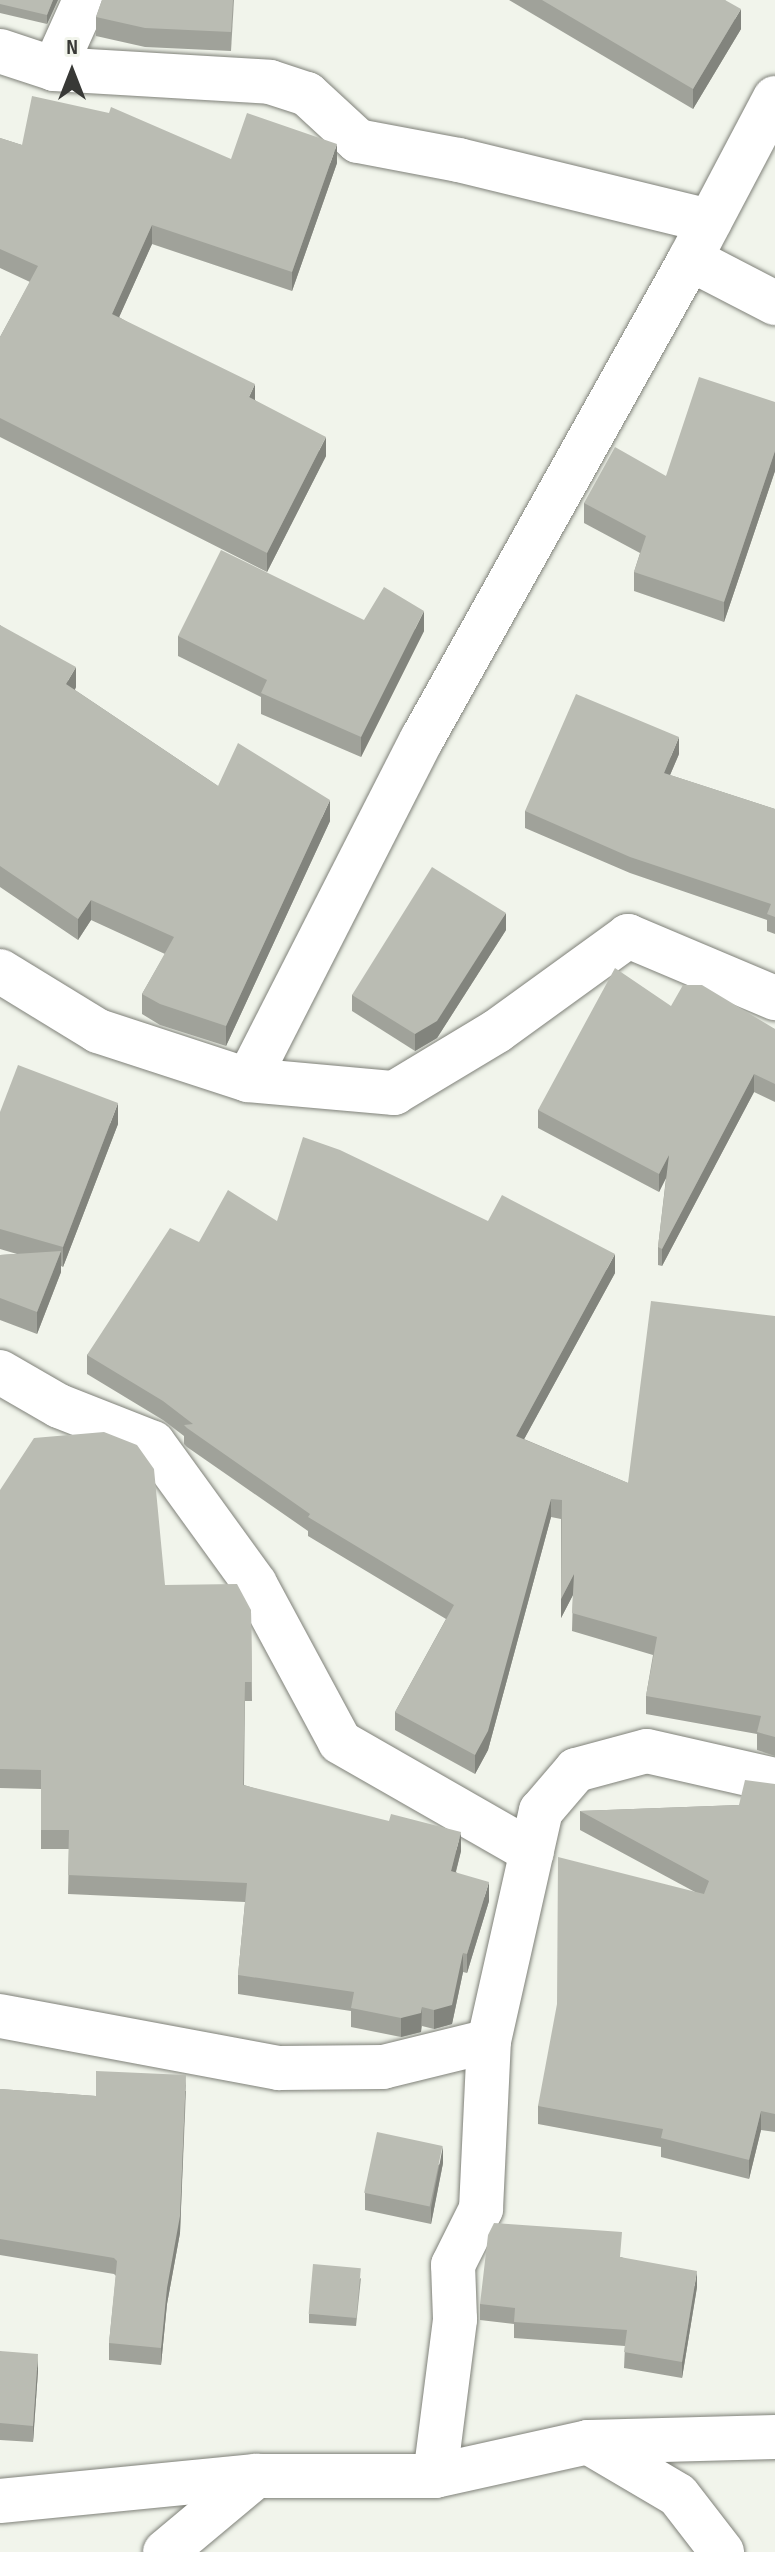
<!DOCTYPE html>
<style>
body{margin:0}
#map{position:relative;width:775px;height:2552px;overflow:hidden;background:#f1f4eb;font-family:"Sofia Sans Condensed",sans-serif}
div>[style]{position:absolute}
.roads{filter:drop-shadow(0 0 2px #7f8179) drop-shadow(0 0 2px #7f8179)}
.minor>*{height:44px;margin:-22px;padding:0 22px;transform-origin:22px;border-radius:22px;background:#fff}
.wall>*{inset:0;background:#a0a29a}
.shaded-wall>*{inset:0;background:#82847d}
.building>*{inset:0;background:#babcb3;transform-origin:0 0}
span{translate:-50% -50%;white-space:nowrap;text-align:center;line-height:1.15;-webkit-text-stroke:6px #f1f4eb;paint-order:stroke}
.north{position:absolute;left:32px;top:32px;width:80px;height:80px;-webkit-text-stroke:6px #f1f4eb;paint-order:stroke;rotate:0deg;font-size:22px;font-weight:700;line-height:32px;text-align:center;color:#383936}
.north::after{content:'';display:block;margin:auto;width:28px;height:36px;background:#383936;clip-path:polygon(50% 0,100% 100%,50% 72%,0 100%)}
</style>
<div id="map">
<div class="roads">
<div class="minor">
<div style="left:0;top:51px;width:57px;rotate:18.4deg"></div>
<div style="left:54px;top:69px;width:216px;rotate:3.4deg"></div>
<div style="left:270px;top:82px;width:39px;rotate:18deg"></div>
<div style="left:307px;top:94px;width:69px;rotate:42.7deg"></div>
<div style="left:358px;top:141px;width:103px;rotate:10.7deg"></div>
<div style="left:459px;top:160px;width:258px;rotate:13.7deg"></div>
<div style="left:54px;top:69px;width:76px;rotate:-65.8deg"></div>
<div style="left:690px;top:259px;width:96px;rotate:27.4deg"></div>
<div style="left:0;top:971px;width:115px;rotate:31.5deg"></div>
<div style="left:98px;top:1031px;width:158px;rotate:18.1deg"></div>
<div style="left:248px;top:1080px;width:147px;rotate:5.1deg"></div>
<div style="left:394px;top:1093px;width:120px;rotate:-31deg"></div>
<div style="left:497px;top:1031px;width:162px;rotate:-35.9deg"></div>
<div style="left:628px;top:936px;width:160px;rotate:22.9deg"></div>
<div style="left:248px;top:1080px;width:383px;rotate:-63deg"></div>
<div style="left:422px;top:739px;width:550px;rotate:-60.82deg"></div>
<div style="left:690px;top:259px;width:182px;rotate:-62.2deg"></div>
<div style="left:0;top:1372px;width:68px;rotate:30deg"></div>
<div style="left:59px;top:1406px;width:101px;rotate:21.5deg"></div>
<div style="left:153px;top:1443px;width:174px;rotate:54.1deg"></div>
<div style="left:255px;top:1584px;width:179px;rotate:61.7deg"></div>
<div style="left:340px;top:1742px;width:221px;rotate:29.8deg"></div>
<div style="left:0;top:2016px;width:284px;rotate:10.6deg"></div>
<div style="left:279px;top:2068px;width:104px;rotate:-0.6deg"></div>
<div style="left:383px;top:2067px;width:109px;rotate:-13.8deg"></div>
<div style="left:588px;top:2442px;width:104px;rotate:30.5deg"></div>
<div style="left:678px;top:2495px;width:72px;rotate:52.3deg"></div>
<div style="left:435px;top:2476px;width:158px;rotate:-82.7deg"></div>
<div style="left:455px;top:2319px;width:54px;rotate:-92.1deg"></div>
<div style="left:453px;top:2265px;width:63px;rotate:-63.4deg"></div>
<div style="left:481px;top:2209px;width:168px;rotate:-87.3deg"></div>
<div style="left:489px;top:2041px;width:236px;rotate:-77.3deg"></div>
<div style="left:541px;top:1811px;width:54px;rotate:-49.5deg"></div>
<div style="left:576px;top:1770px;width:73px;rotate:-15deg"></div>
<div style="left:647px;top:1751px;width:131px;rotate:12.8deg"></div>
<div style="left:0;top:2501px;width:257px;rotate:-5.6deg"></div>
<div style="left:256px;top:2476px;width:179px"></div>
<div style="left:435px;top:2476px;width:157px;rotate:-12.5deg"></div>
<div style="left:588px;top:2442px;width:187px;rotate:-1.5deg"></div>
<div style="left:165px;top:2552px;width:119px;rotate:-39.9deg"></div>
</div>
</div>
<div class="wall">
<div style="clip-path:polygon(0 0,58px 0,47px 24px,0 13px)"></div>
<div style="clip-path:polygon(102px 0,234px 0,231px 51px,145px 47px,96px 36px,96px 17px)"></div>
<div style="clip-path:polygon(509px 0,725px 0,741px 29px,693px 109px)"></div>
<div style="clip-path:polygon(0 138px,22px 145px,231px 159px,337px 163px,292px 291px,152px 244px,119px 317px,255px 400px,326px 456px,267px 572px,0 437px,0 337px,30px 282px,0 268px)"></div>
<div style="clip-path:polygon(775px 402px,775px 471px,724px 622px,634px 591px,634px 572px,640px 553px,584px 523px,584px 503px,666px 476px)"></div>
<div style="clip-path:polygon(364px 620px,424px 631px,361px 757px,261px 714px,261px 697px,178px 656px,178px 636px)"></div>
<div style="clip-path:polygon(0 625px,76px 687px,75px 690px,218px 786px,330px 821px,226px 1046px,160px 1025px,142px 1014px,142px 994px,165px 954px,91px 920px,78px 940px,0 887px)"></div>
<div style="clip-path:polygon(679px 754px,670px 775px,775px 809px,775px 934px,767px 931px,767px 920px,630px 873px,525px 828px,525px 811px)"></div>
<div style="clip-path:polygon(506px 930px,437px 1038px,415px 1051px,352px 1011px,352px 995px)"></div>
<div style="clip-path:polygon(671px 1006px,775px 1029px,775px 1102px,754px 1092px,662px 1266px,658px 1265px,658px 1247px,666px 1178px,659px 1192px,538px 1128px,538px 1110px)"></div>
<div style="clip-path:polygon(0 1112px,118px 1124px,63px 1267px,61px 1266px,61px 1272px,37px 1334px,0 1320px,0 1255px,17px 1254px,0 1249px)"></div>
<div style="clip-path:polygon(277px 1221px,488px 1221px,615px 1273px,524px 1439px,628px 1483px,775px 1316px,775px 1756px,757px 1750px,757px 1734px,646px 1714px,646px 1696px,653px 1655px,572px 1631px,573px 1595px,561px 1618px,561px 1519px,551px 1517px,488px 1750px,475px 1774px,395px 1730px,395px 1712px,446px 1619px,308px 1536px,308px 1531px,187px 1447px,184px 1444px,184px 1436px,163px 1420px,87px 1374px,87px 1355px,199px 1242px)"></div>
<div style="clip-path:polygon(0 1490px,165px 1585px,251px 1610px,252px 1701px,245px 1701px,244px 1785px,461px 1851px,456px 1872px,489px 1901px,467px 1973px,463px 1972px,452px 2024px,434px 2029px,422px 2026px,421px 2032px,401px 2037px,351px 2027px,351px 2011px,238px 1994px,238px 1975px,245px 1902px,68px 1894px,69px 1849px,41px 1849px,41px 1789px,0 1788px)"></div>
<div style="clip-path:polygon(775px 1784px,775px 2132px,761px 2130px,749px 2179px,661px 2157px,661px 2147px,538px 2124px,538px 2106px,695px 1892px,580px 1830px,580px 1811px,739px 1805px)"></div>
<div style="clip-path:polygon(0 2089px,96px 2096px,186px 2091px,180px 2233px,167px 2304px,161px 2365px,109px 2360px,109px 2343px,116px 2276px,114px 2274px,0 2255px)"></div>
<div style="clip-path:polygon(443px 2163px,431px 2224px,365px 2210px,365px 2193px)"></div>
<div style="clip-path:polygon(621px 2257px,697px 2287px,682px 2378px,624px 2368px,625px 2346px,514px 2338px,514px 2324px,480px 2320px,480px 2304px)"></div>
<div style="clip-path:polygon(361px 2278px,356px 2326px,309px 2323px,309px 2314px)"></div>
<div style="clip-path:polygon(0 2351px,38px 2371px,33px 2442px,0 2440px)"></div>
</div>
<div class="shaded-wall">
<div style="clip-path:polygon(53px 0,58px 0,47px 24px,47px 15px)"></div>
<div style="clip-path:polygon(741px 9px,741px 29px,693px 109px,693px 89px)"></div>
<div style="clip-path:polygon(337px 144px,337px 163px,292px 291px,292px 272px)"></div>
<div style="clip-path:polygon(152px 225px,152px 244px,112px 333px,112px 314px)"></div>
<div style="clip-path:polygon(255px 384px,255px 403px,249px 397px)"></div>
<div style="clip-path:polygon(326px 437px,326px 456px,267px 572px,267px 553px)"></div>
<div style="clip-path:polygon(775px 451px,775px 471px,724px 622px,724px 602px)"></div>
<div style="clip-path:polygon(424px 611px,424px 631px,361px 757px,361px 737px)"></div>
<div style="clip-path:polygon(76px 667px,76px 687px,66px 705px,66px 684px)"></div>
<div style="clip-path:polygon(679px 737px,679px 754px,664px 789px,664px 773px)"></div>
<div style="clip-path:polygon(330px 800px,330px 821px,226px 1046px,226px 1026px)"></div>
<div style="clip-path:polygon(91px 900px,91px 920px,78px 940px,78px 919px)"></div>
<div style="clip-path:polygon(506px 913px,506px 930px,437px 1038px,415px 1051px,415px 1034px)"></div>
<div style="clip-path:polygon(754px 1074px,754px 1092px,662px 1266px,662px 1249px)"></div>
<div style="clip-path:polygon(118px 1103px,118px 1124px,63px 1267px,63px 1247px)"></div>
<div style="clip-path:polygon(669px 1155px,669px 1172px,659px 1192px,659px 1174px)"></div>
<div style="clip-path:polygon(61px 1251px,61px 1272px,37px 1334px,37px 1312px)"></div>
<div style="clip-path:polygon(615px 1254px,615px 1273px,516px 1454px,516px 1436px)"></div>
<div style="clip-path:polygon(551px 1499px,551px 1517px,488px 1750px,475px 1774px,475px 1755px)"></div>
<div style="clip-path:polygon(574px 1574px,574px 1593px,561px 1618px,561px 1599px)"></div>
<div style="clip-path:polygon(461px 1832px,461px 1851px,451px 1890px,451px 1871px)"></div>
<div style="clip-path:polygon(489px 1882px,489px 1901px,467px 1973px,467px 1954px)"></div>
<div style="clip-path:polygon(463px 1953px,463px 1972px,452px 2024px,434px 2029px,434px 2010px)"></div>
<div style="clip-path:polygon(422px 2007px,421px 2032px,401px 2037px,401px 2018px)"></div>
<div style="clip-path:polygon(186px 2075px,180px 2233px,167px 2304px,161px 2365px,161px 2348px)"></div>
<div style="clip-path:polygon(761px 2111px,761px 2130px,749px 2179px,749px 2160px)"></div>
<div style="clip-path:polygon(443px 2146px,443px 2163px,431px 2224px,431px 2208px)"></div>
<div style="clip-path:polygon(697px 2271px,697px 2287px,682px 2378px,682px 2362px)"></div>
<div style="clip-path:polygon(38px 2354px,38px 2371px,33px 2442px,33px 2426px)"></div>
</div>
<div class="building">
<div style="clip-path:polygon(0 0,53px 0,47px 15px,0 4px)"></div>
<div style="clip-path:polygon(102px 0,233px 0,231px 32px,145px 28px,96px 17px)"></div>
<div style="clip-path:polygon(542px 0,725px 0,741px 9px,693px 89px)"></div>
<div style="clip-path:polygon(32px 96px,109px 113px,111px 107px,231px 159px,247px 113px,337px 144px,292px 272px,152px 225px,112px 314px,255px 384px,249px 397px,326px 437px,267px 553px,0 418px,0 337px,38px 266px,0 249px,0 138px,22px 145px)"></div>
<div style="clip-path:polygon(699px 377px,775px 402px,775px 451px,724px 602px,634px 572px,646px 536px,584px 503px,615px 447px,666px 476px)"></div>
<div style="clip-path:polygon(221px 550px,364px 620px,384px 587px,424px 611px,361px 737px,261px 693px,267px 680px,178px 636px)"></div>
<div style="clip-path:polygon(0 625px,76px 667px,66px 684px,218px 786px,238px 743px,330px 800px,226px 1026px,160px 1004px,142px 994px,174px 937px,91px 900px,78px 919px,0 866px)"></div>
<div style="clip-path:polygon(576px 694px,679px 737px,664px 773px,775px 809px,775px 917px,767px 914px,771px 904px,630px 857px,525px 811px)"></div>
<div style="clip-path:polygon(432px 867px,506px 913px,437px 1021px,415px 1034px,352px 995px)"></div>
<div style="clip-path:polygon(615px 968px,671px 1006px,683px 985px,702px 985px,775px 1029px,775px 1084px,754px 1074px,662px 1249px,658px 1247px,669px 1155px,659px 1174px,538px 1110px)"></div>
<div style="clip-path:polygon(18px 1065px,118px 1103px,63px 1247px,0 1229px,0 1112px)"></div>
<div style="clip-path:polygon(303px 1137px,340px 1150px,488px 1221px,502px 1195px,615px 1254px,516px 1436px,628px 1483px,651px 1301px,775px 1316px,775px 1737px,757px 1732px,761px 1716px,646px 1696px,657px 1637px,572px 1613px,574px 1574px,561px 1599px,562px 1500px,551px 1499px,488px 1731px,475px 1755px,395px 1712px,454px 1605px,308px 1517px,310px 1514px,187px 1428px,184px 1425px,193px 1424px,163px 1401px,87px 1355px,170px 1228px,199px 1242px,228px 1190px,277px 1221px)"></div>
<div style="clip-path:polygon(61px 1251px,37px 1312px,0 1298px,0 1255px)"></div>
<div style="clip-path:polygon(104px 1432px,137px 1445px,154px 1469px,165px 1585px,237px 1584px,251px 1610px,252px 1682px,245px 1682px,243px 1785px,389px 1821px,391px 1814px,461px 1832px,451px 1871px,489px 1882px,467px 1954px,463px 1953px,452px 2005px,434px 2010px,422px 2007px,421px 2013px,401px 2018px,351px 2008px,354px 1992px,238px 1975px,247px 1883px,68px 1875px,69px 1830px,41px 1830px,41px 1770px,0 1769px,0 1490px,34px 1438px)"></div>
<div style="clip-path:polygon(745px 1780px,775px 1784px,775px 2114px,761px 2111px,749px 2160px,661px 2138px,663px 2129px,538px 2106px,557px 2004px,558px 1857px,704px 1894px,709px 1881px,580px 1811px,739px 1805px)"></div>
<div style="clip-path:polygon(96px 2071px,186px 2075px,180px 2216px,167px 2288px,161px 2348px,109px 2343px,117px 2261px,114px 2258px,0 2239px,0 2089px,96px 2096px)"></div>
<div style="left:377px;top:2132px;width:67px;height:62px;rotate:12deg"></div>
<div style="clip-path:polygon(494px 2223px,622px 2232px,620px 2257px,697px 2271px,682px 2362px,624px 2352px,627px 2330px,514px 2322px,515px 2308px,480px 2304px,488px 2235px)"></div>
<div style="left:313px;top:2264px;width:48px;height:50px;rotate:5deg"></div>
<div style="clip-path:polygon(0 2351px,38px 2354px,33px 2426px,0 2423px)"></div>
</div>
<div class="north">N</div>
</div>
